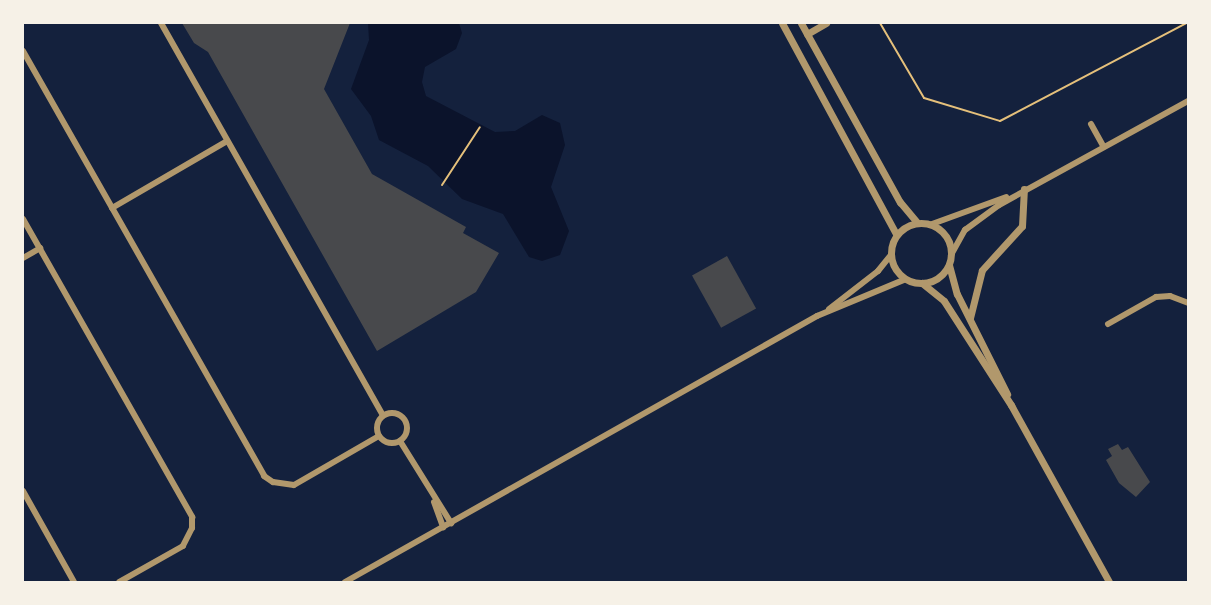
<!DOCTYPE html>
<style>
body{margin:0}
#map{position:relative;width:1211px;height:605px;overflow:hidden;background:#14213d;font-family:"Public Sans",sans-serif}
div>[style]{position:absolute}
.water>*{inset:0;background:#0b132b}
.building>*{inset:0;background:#48494c;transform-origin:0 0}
.path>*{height:2px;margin:-1px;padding:0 1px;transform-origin:1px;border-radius:1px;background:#e5c07b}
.minor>*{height:6px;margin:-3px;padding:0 3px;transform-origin:3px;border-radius:3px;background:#b1986c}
.minor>.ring{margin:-3px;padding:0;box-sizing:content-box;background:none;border:6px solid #b1986c;border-radius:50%}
.tertiary>*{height:7px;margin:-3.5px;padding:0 3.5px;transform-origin:3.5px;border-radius:3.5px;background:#b1986c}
.tertiary>.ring{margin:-3.5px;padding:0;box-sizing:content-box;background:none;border:7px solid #b1986c;border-radius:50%}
span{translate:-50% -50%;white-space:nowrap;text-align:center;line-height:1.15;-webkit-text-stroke:7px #f6f1e7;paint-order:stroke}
.frame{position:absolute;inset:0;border:24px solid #f6f1e7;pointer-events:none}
</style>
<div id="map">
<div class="water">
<div style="clip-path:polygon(368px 23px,459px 23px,462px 33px,456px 49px,425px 67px,422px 82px,426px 96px,495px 132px,515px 131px,542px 115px,560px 123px,565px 145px,551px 187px,569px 231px,560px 255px,542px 261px,529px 257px,503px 214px,462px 199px,428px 166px,379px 140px,371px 116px,351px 89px,369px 40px)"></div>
</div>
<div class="building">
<div style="clip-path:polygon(182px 23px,350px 23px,324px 89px,372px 174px,466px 227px,463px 233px,499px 253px,476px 292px,377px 351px,208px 52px,194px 43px)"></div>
<div style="left:727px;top:256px;width:60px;height:40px;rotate:61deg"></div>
<div style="clip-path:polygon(1118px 444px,1122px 450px,1128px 447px,1150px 482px,1136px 497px,1119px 483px,1106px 460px,1112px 456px,1108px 449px)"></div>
</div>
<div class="path">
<div style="left:880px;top:23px;width:87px;rotate:59.6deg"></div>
<div style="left:924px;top:98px;width:79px;rotate:16.8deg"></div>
<div style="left:1000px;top:121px;width:211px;rotate:-27.7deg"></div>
<div style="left:442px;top:185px;width:69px;rotate:-56.8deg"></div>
</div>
<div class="minor">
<div style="left:161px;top:23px;width:450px;rotate:60.5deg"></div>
<div style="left:23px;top:51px;width:489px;rotate:60.4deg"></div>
<div style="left:264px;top:476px;width:11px;rotate:34deg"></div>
<div style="left:273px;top:482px;width:21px;rotate:8deg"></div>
<div style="left:294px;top:485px;width:98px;rotate:-30deg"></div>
<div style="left:1091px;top:124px;width:26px;rotate:61deg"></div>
<div style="left:112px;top:208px;width:133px;rotate:-30.2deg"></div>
<div style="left:23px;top:219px;width:343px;rotate:60.4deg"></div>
<div style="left:192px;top:517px;width:11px;rotate:90deg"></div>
<div style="left:192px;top:528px;width:20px;rotate:117deg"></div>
<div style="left:183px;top:546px;width:73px;rotate:150.6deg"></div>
<div style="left:932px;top:224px;width:79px;rotate:-20deg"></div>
<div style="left:951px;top:255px;width:29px;rotate:-61deg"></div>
<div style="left:965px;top:230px;width:42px;rotate:-36.3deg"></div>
<div style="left:999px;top:205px;width:216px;rotate:-28.8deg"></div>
<div style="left:23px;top:258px;width:20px;rotate:-30deg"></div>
<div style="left:829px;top:309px;width:62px;rotate:-37.8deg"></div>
<div style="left:878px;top:271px;width:19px;rotate:-51deg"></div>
<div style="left:1108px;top:324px;width:55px;rotate:-29.4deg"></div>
<div style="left:1156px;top:297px;width:14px;rotate:-4deg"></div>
<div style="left:1170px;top:296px;width:19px;rotate:21deg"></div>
<div class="ring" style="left:377px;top:413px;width:24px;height:24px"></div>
<div style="left:400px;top:441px;width:97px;rotate:58.1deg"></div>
<div style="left:23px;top:491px;width:104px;rotate:60.7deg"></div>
<div style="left:434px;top:502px;width:27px;rotate:70deg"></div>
<div style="left:345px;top:582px;width:542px;rotate:-29.4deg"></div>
<div style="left:817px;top:316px;width:96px;rotate:-22.6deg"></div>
</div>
<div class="tertiary">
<div style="left:782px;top:23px;width:240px;rotate:61.6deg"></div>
<div style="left:801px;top:23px;width:205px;rotate:61.1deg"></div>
<div style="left:900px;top:202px;width:26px;rotate:50deg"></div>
<div style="left:807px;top:34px;width:22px;rotate:-30deg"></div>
<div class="ring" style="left:891px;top:223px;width:53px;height:53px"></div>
<div style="left:949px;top:265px;width:30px;rotate:75deg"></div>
<div style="left:957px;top:294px;width:112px;rotate:63.4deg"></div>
<div style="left:922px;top:283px;width:28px;rotate:39deg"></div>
<div style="left:944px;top:301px;width:124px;rotate:57.2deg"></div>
<div style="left:1011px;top:405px;width:202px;rotate:61deg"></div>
<div style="left:970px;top:318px;width:49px;rotate:-76deg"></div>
<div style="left:982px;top:270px;width:59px;rotate:-47.7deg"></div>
<div style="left:1022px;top:226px;width:37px;rotate:-87deg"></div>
</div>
<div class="frame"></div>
</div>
